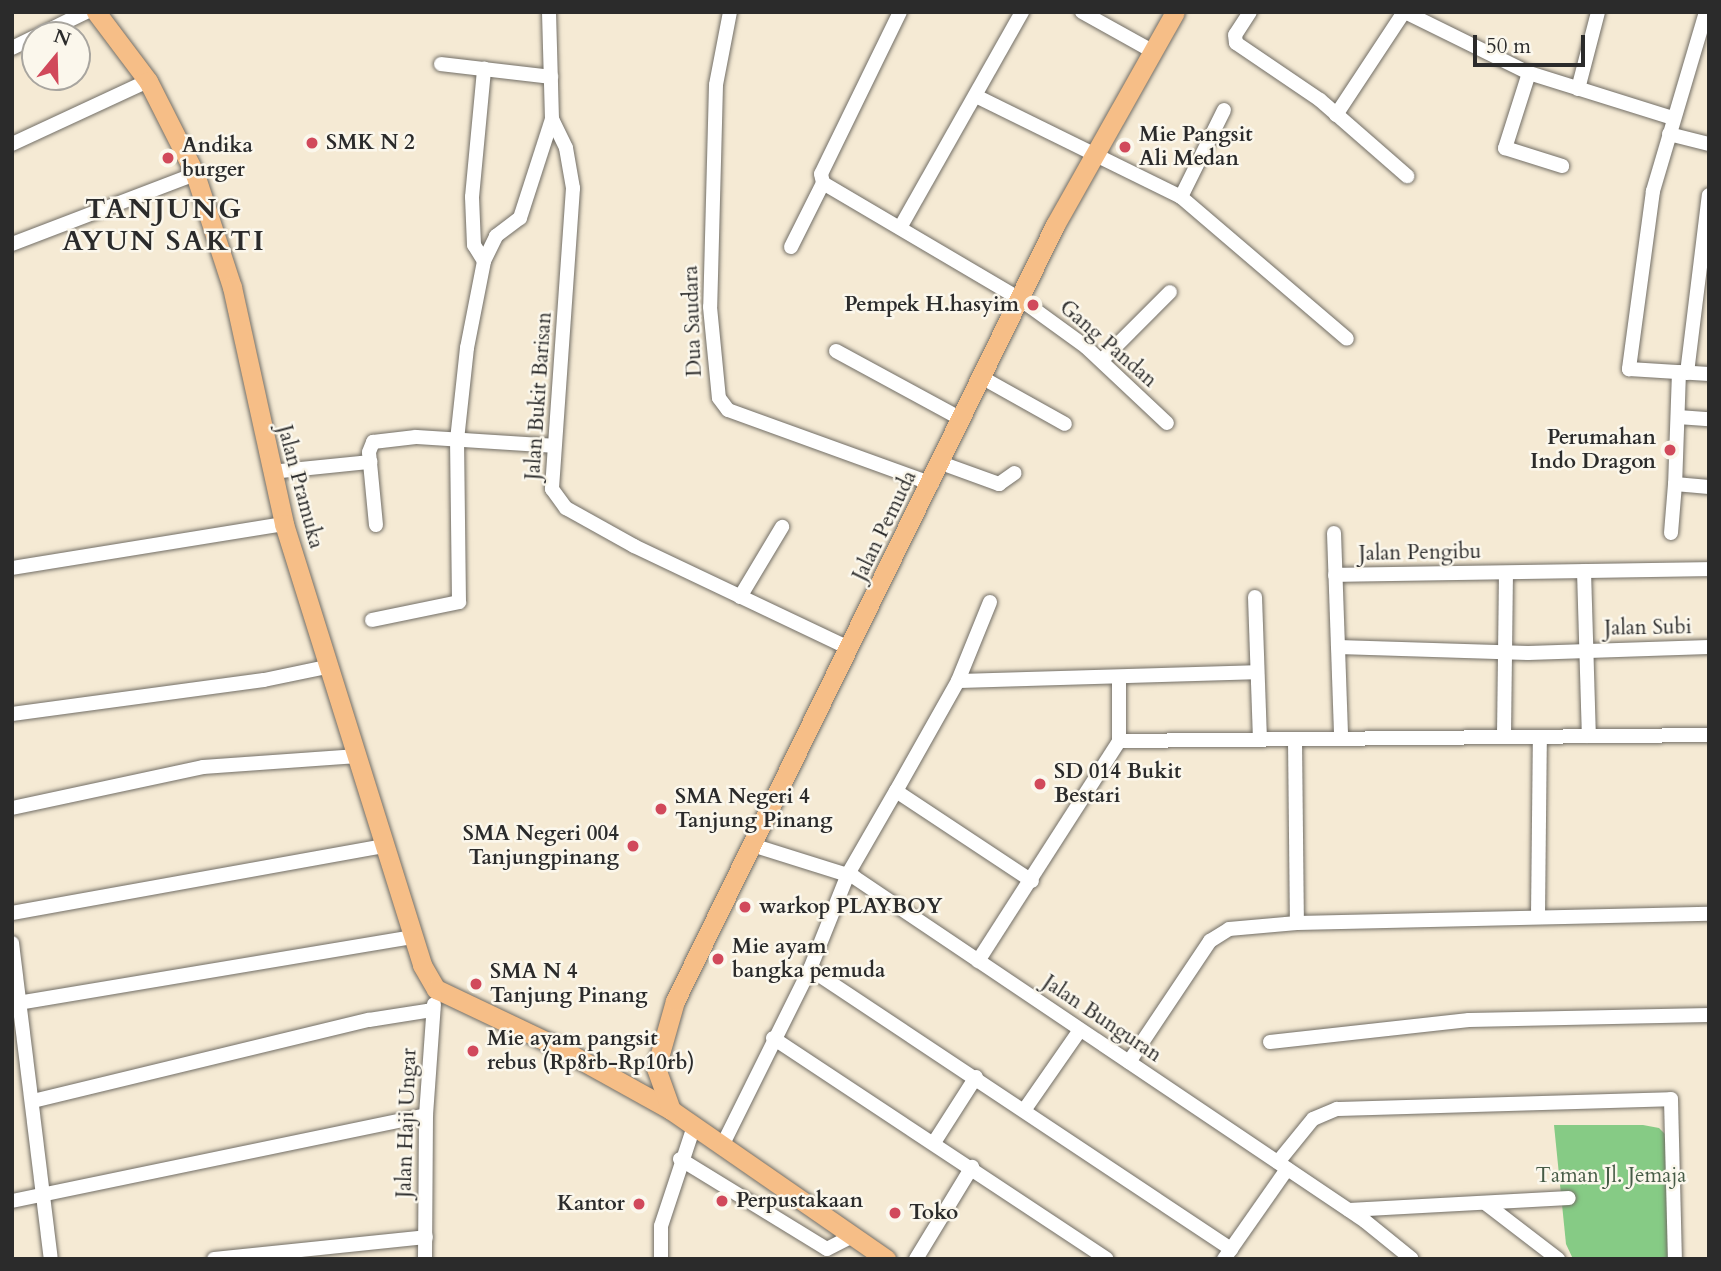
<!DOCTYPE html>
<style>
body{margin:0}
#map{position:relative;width:1721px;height:1271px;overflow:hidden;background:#f5ead4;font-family:Cardo,serif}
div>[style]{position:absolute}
.green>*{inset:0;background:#86cb85}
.roads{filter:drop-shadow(0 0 2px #726e66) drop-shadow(0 0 2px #726e66)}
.minor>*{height:14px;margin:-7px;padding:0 7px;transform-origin:7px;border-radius:7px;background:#fff}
.major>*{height:19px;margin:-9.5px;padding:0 9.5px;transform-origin:9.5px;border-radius:9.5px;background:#f6be87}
.dots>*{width:19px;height:19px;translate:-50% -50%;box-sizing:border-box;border:4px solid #fbf7ec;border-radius:50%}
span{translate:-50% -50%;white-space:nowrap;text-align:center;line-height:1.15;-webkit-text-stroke:5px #fbf7ec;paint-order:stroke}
.poi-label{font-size:21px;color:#2b2b2b;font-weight:700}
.left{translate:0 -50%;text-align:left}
.right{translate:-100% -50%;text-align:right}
.street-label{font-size:21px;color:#2b2b2b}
.park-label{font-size:21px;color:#465b46}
.district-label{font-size:28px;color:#2b2b2b;font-weight:700;letter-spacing:2px}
.frame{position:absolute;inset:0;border:14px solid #2b2b2b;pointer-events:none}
.north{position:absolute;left:21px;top:21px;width:70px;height:70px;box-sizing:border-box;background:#fbf7ec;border:2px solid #a8a59f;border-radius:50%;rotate:19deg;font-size:19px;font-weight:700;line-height:28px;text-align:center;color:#2b2b2b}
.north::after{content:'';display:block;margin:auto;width:24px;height:32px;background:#d1495b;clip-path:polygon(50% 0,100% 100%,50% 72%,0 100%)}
.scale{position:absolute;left:1473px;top:35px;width:112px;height:32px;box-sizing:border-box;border:4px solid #2b2b2b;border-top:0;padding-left:9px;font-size:21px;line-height:24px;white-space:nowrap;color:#2b2b2b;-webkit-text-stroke:5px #fbf7ec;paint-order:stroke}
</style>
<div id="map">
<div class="green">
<div style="clip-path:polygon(1554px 1125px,1643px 1125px,1659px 1128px,1668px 1137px,1668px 1259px,1573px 1259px,1566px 1244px)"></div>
</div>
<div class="roads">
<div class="minor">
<div style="left:549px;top:12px;width:107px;rotate:88.4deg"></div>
<div style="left:552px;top:119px;width:32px;rotate:64deg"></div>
<div style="left:566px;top:148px;width:41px;rotate:80.1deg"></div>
<div style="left:573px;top:188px;width:302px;rotate:94deg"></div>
<div style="left:552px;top:489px;width:24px;rotate:54deg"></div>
<div style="left:566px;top:508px;width:78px;rotate:29.2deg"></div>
<div style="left:634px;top:546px;width:238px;rotate:25.4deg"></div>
<div style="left:730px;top:12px;width:74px;rotate:100.9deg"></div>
<div style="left:716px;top:85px;width:222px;rotate:91.5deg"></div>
<div style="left:710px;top:307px;width:91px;rotate:84.4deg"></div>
<div style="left:719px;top:398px;width:15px;rotate:53deg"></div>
<div style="left:728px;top:410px;width:217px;rotate:19.9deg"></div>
<div style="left:900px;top:12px;width:180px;rotate:116deg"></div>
<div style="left:821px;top:174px;width:9px;rotate:77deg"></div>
<div style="left:823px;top:183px;width:229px;rotate:30.5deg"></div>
<div style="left:1020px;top:299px;width:82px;rotate:36deg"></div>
<div style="left:1086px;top:347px;width:111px;rotate:43.2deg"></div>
<div style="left:1082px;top:12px;width:80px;rotate:29.1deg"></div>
<div style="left:1250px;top:12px;width:27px;rotate:123deg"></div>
<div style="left:1235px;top:35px;width:8px;rotate:83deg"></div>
<div style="left:1236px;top:43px;width:102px;rotate:34.2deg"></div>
<div style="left:1320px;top:100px;width:116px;rotate:41.1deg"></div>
<div style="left:1405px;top:12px;width:138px;rotate:26.2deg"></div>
<div style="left:1529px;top:73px;width:151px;rotate:17.4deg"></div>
<div style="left:1706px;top:12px;width:187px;rotate:106.5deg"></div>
<div style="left:1653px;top:191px;width:180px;rotate:97.7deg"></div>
<div style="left:1629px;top:369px;width:80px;rotate:3.6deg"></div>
<div style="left:39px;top:35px;width:52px;rotate:-26.1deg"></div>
<div style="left:12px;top:48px;width:25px;rotate:-26deg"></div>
<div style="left:441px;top:64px;width:111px;rotate:6.7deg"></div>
<div style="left:1529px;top:73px;width:79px;rotate:107.7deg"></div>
<div style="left:1505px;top:148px;width:60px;rotate:17.5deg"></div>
<div style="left:1578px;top:89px;width:80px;rotate:-75.4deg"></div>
<div style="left:976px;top:96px;width:229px;rotate:26.2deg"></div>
<div style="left:1181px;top:197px;width:218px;rotate:40.5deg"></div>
<div style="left:1336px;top:115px;width:123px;rotate:-56.6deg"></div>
<div style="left:1669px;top:134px;width:41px;rotate:14deg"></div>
<div style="left:12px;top:144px;width:150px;rotate:-24.9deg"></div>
<div style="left:1181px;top:197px;width:97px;rotate:-63.7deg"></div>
<div style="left:901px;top:226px;width:246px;rotate:-60.5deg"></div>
<div style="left:12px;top:244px;width:196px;rotate:-20.9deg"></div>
<div style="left:791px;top:247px;width:72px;rotate:-63.4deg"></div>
<div style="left:484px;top:261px;width:19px;rotate:-122deg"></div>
<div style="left:474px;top:245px;width:48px;rotate:-92.4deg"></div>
<div style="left:472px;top:197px;width:129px;rotate:-84.6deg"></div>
<div style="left:836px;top:351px;width:142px;rotate:28.5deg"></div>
<div style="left:1102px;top:360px;width:96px;rotate:-45deg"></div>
<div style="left:1679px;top:372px;width:112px;rotate:92deg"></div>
<div style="left:1675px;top:484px;width:34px;rotate:5deg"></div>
<div style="left:1687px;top:373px;width:179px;rotate:-83deg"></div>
<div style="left:981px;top:377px;width:96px;rotate:29.2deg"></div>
<div style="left:1678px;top:417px;width:31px;rotate:4deg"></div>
<div style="left:941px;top:463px;width:62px;rotate:19.9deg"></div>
<div style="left:999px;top:484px;width:19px;rotate:-35deg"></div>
<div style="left:271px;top:472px;width:100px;rotate:-5.8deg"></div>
<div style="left:376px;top:525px;width:73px;rotate:-95.5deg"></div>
<div style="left:369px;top:452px;width:11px;rotate:-68deg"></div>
<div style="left:373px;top:442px;width:43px;rotate:-6.6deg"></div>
<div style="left:416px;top:437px;width:138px;rotate:3.7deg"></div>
<div style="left:1334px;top:533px;width:205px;rotate:88deg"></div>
<div style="left:1671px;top:533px;width:49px;rotate:-85.3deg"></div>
<div style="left:12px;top:568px;width:276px;rotate:-9.2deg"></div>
<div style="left:1584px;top:571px;width:165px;rotate:88.3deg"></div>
<div style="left:1335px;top:575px;width:374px;rotate:-0.9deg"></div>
<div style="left:740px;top:597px;width:82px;rotate:-59deg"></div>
<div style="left:1255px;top:597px;width:141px;rotate:88deg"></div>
<div style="left:990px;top:602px;width:85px;rotate:112.1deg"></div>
<div style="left:958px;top:681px;width:126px;rotate:119.4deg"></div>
<div style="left:896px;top:791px;width:163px;rotate:33.5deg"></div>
<div style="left:372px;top:620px;width:89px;rotate:-11.7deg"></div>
<div style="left:459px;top:602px;width:162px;rotate:-90.7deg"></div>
<div style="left:457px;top:440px;width:93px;rotate:-83.8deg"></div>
<div style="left:467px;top:348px;width:89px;rotate:-78.9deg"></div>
<div style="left:484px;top:261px;width:28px;rotate:-64deg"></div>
<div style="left:496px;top:236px;width:30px;rotate:-37deg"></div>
<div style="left:520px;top:218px;width:104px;rotate:-72.1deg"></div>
<div style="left:1338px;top:647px;width:190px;rotate:1.8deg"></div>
<div style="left:1528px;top:653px;width:181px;rotate:-1.9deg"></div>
<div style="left:1119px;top:677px;width:64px;rotate:90deg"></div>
<div style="left:1119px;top:741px;width:590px;rotate:-0.58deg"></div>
<div style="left:958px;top:681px;width:298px;rotate:-1.7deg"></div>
<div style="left:12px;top:714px;width:254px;rotate:-7.7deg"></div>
<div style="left:264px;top:680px;width:68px;rotate:-11.8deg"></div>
<div style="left:1504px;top:736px;width:163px;rotate:-89.3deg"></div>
<div style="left:1295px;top:739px;width:184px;rotate:89.4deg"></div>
<div style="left:12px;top:808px;width:195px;rotate:-12.1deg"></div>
<div style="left:203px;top:767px;width:155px;rotate:-4.1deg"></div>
<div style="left:752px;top:845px;width:107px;rotate:17.4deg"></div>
<div style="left:854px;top:877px;width:616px;rotate:33.95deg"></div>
<div style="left:1365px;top:1221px;width:60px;rotate:39deg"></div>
<div style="left:12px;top:913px;width:380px;rotate:-10.2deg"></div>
<div style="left:1538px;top:916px;width:179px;rotate:-89.4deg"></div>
<div style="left:12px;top:943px;width:318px;rotate:83deg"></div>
<div style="left:978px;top:961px;width:261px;rotate:-57.3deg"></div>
<div style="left:810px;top:969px;width:506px;rotate:33.63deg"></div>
<div style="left:12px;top:1004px;width:407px;rotate:-9.5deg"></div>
<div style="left:773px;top:1038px;width:400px;rotate:33.5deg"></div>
<div style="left:1270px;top:1042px;width:200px;rotate:-6.3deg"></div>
<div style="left:1469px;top:1020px;width:240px;rotate:-1.2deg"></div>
<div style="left:1129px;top:1062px;width:146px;rotate:-56.2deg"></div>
<div style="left:1210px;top:941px;width:22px;rotate:-32deg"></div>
<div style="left:1229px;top:929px;width:68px;rotate:-5deg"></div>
<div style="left:1297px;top:923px;width:412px;rotate:-1.3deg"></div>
<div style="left:33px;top:1101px;width:346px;rotate:-13.6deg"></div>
<div style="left:369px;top:1020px;width:65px;rotate:-8.9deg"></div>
<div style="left:1025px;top:1109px;width:96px;rotate:-55.2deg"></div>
<div style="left:935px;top:1141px;width:76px;rotate:-57.4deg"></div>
<div style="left:723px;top:1144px;width:195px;rotate:-63.6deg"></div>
<div style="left:810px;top:969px;width:102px;rotate:-68.2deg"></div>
<div style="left:848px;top:874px;width:96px;rotate:-60deg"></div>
<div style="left:680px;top:1159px;width:172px;rotate:31.5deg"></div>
<div style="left:827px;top:1249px;width:29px;rotate:-27deg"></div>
<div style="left:1278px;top:1162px;width:55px;rotate:-50.9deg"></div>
<div style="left:1313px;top:1119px;width:26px;rotate:-23deg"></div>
<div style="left:1337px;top:1109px;width:334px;rotate:-1.7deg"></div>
<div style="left:1671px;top:1099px;width:160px;rotate:88.6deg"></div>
<div style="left:12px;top:1201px;width:423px;rotate:-11.7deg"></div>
<div style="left:1485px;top:1203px;width:92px;rotate:37.5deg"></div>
<div style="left:1349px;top:1210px;width:220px;rotate:-3.1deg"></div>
<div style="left:214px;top:1259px;width:213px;rotate:-5.9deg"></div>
<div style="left:425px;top:1259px;width:144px;rotate:-89.6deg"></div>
<div style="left:426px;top:1115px;width:111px;rotate:-85.9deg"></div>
<div style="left:661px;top:1259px;width:33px;rotate:-90deg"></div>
<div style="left:661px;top:1226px;width:105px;rotate:-71.7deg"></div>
<div style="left:916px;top:1259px;width:108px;rotate:-58.7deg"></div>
<div style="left:1224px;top:1259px;width:110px;rotate:-55deg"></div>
</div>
<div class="major">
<div style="left:96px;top:12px;width:86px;rotate:53deg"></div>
<div style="left:148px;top:81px;width:104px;rotate:63.2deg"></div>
<div style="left:195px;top:174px;width:119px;rotate:71.9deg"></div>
<div style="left:232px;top:287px;width:243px;rotate:77.6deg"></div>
<div style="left:284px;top:524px;width:462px;rotate:72.6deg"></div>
<div style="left:422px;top:965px;width:28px;rotate:60deg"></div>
<div style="left:436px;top:989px;width:131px;rotate:25.4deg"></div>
<div style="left:554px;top:1045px;width:134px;rotate:29.1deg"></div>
<div style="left:671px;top:1110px;width:262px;rotate:34.7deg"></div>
<div style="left:671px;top:1110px;width:45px;rotate:-109.7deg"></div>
<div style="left:656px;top:1068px;width:70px;rotate:-74.2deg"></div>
<div style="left:675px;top:1001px;width:864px;rotate:-63.91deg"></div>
<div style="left:1055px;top:225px;width:244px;rotate:-60.6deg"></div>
</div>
</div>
<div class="dots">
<div style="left:312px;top:143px;background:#d1495b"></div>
<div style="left:1125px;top:147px;background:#d1495b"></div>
<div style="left:168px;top:158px;background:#d1495b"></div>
<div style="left:1033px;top:305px;background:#d1495b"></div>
<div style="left:1670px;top:450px;background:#d1495b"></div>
<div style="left:1040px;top:784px;background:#d1495b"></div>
<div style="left:661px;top:809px;background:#d1495b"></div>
<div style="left:633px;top:846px;background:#d1495b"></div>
<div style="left:745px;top:907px;background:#d1495b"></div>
<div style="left:718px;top:959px;background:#d1495b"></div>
<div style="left:476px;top:984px;background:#d1495b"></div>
<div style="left:473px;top:1051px;background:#d1495b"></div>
<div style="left:722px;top:1201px;background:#d1495b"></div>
<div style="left:639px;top:1204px;background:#d1495b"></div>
<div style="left:895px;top:1213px;background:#d1495b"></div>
</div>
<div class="poi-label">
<span class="left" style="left:1139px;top:147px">Mie Pangsit<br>Ali Medan</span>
<span class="left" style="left:326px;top:143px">SMK N 2</span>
<span class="left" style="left:182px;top:158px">Andika<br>burger</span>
<span class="right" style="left:1019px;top:305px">Pempek H.hasyim</span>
<span class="right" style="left:1656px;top:450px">Perumahan<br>Indo Dragon</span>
<span class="left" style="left:1054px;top:784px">SD 014 Bukit<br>Bestari</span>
<span class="left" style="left:675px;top:809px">SMA Negeri 4<br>Tanjung Pinang</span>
<span class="right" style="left:619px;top:846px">SMA Negeri 004<br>Tanjungpinang</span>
<span class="left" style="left:759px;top:907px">warkop PLAYBOY</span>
<span class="left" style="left:732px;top:959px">Mie ayam<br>bangka pemuda</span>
<span class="left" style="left:490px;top:984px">SMA N 4<br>Tanjung Pinang</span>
<span class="left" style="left:487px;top:1051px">Mie ayam pangsit<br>rebus (Rp8rb-Rp10rb)</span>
<span class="left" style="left:736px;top:1201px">Perpustakaan</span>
<span class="right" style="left:625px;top:1204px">Kantor</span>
<span class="left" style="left:909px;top:1213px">Toko</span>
</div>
<div class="street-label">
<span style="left:693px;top:321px;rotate:-92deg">Dua Saudara</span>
<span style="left:1108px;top:344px;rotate:41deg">Gang Pandan</span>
<span style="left:539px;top:396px;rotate:-86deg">Jalan Bukit Barisan</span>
<span style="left:300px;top:487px;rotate:75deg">Jalan Pramuka</span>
<span style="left:885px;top:526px;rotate:-64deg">Jalan Pemuda</span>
<span style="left:1420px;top:553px;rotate:-1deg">Jalan Pengibu</span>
<span style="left:1648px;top:628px;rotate:-1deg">Jalan Subi</span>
<span style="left:1102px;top:1019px;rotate:34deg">Jalan Bunguran</span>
<span style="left:407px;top:1123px;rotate:-88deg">Jalan Haji Ungar</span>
</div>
<div class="park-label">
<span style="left:1611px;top:1176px">Taman Jl. Jemaja</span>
</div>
<div class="district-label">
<span style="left:164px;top:225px">TANJUNG<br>AYUN SAKTI</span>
</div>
<div class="frame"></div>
<div class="north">N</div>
<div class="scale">50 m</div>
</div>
